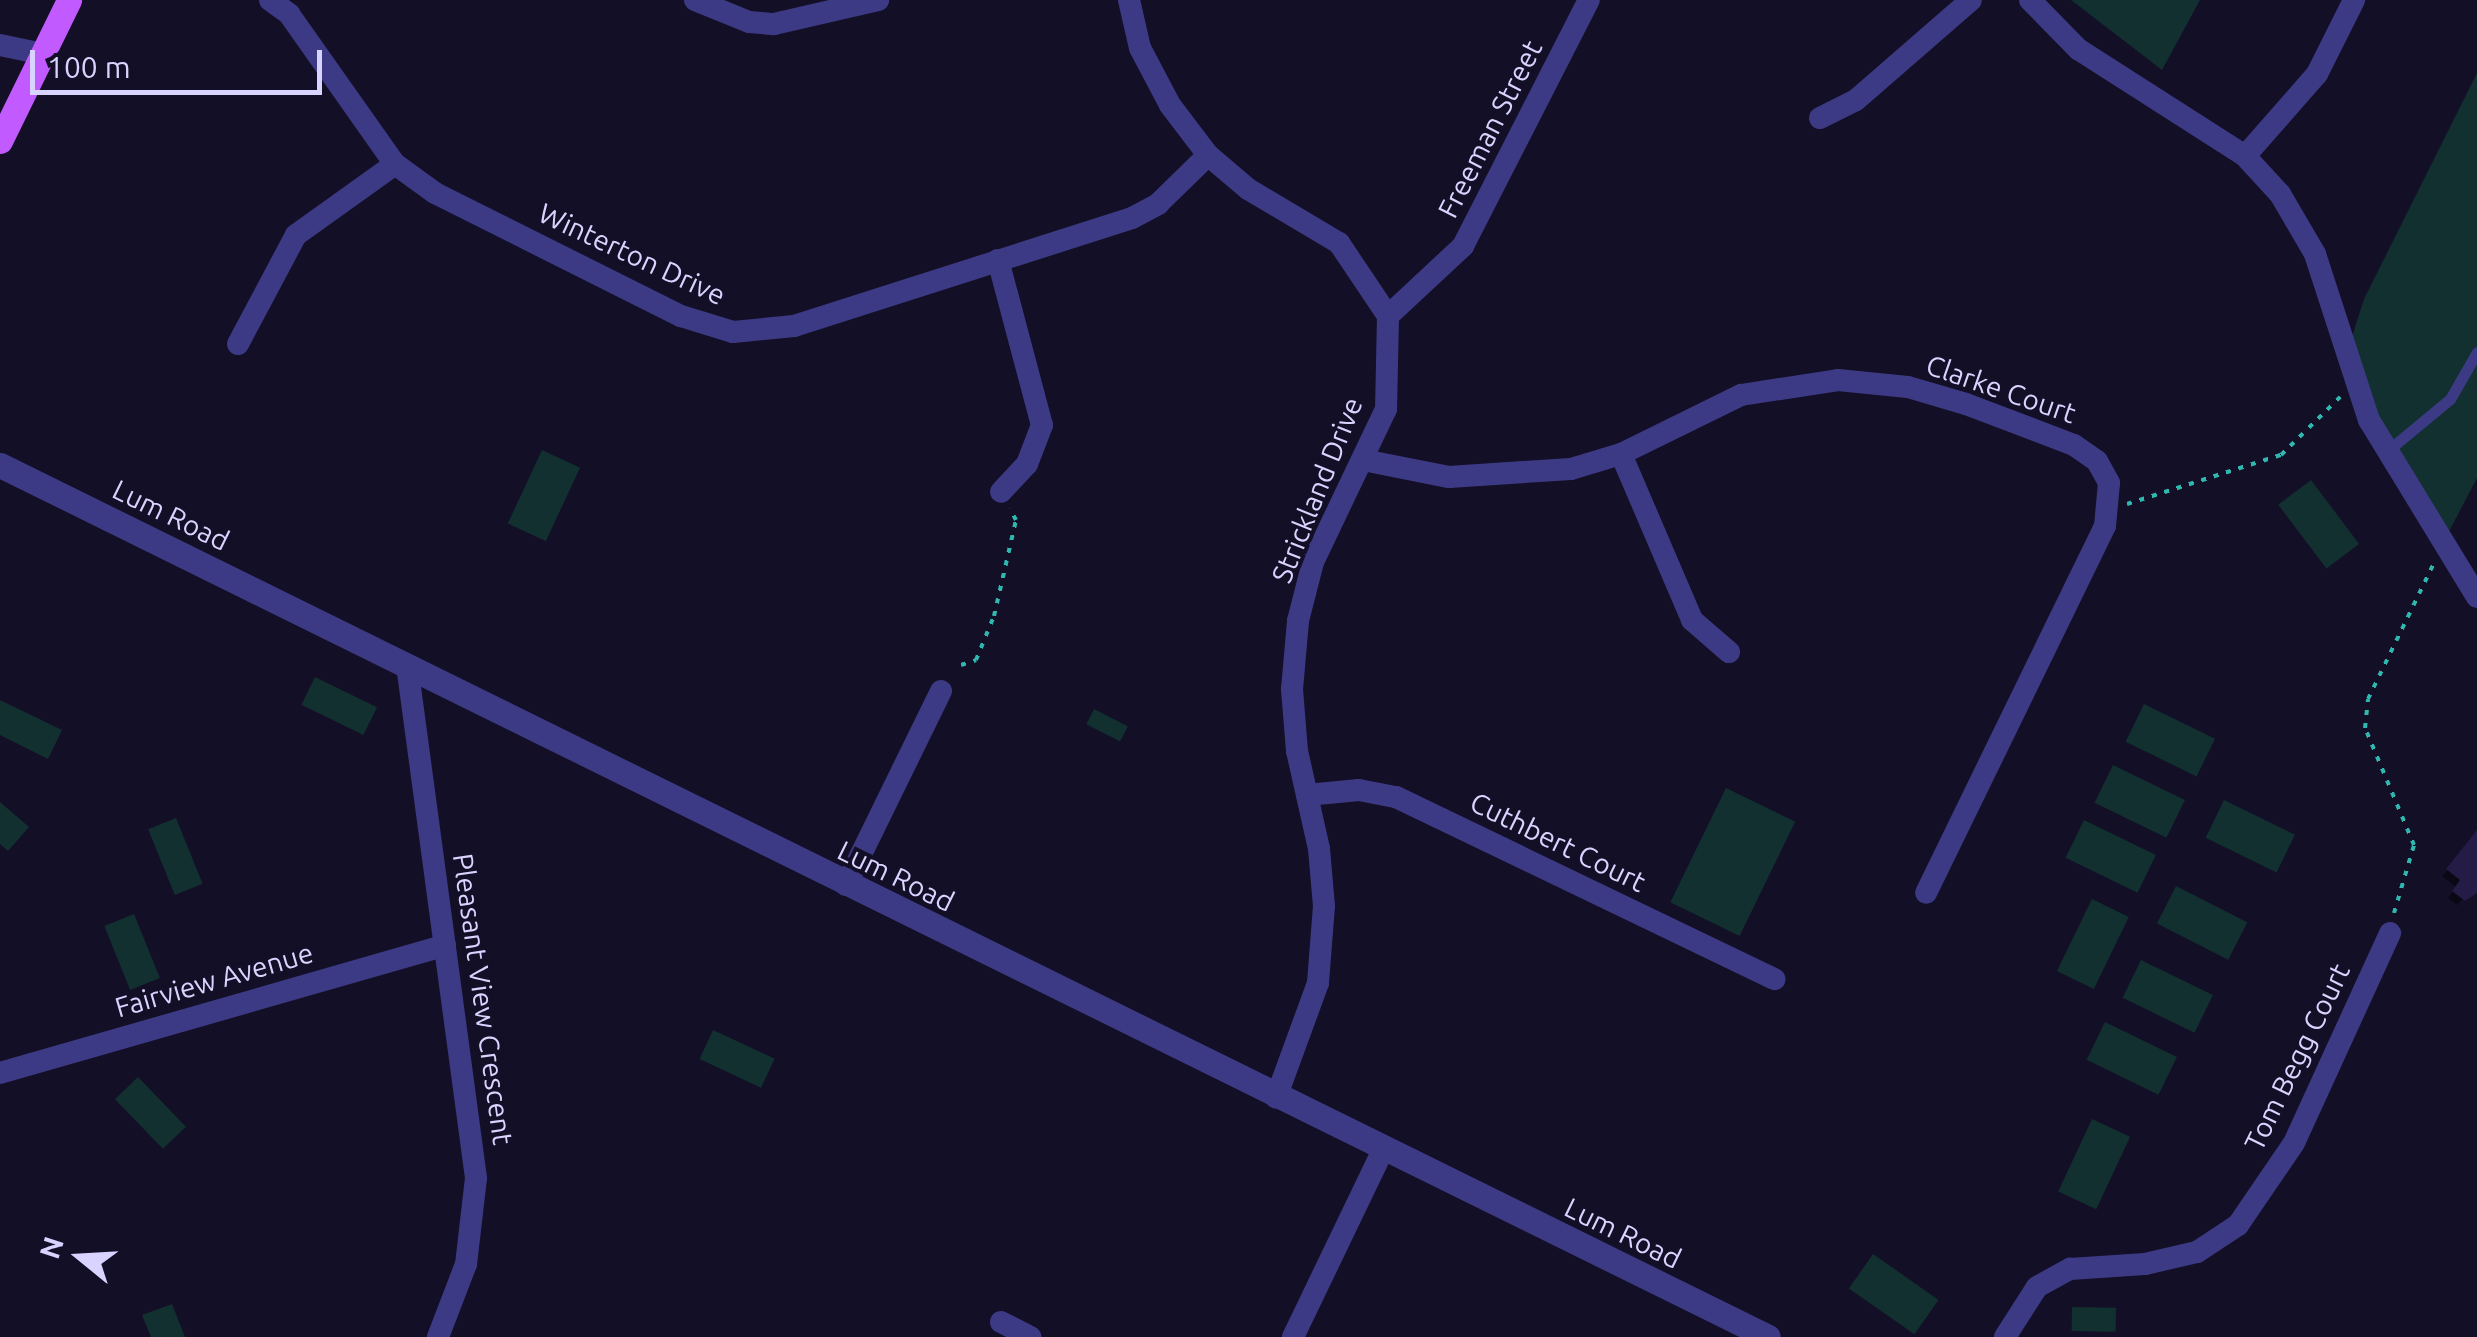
<!DOCTYPE html>
<style>
body{margin:0}
#map{position:relative;width:2477px;height:1337px;overflow:hidden;background:#130f26;font-family:Ubuntu,sans-serif}
div>[style]{position:absolute}
.green>*{inset:0;background:#12302f;transform-origin:0 0}
.shadow>*{inset:0;background:#0007}
.building>*{inset:0;background:#241b47}
.path>*{height:4px;margin-top:-2px;transform-origin:0;background:repeating-linear-gradient(90deg,#2fb8b0 0 5px,transparent 0 13px)}
.service>*{height:11px;margin:-5.5px;padding:0 5.5px;transform-origin:5.5px;border-radius:5.5px;background:#3d3a85}
.minor>*{height:22px;margin:-11px;padding:0 11px;transform-origin:11px;border-radius:11px;background:#3d3a85}
.tertiary>*{height:25px;margin:-12.5px;padding:0 12.5px;transform-origin:12.5px;border-radius:12.5px;background:#3d3a85}
.primary>*{height:25px;margin:-12.5px;padding:0 12.5px;transform-origin:12.5px;border-radius:12.5px;background:#c25bff}
span{translate:-50% -50%;white-space:nowrap;text-align:center;line-height:1.15;-webkit-text-stroke:8px #130f26;paint-order:stroke}
.street-label{font-size:28px;color:#d9d4ff}
.north{position:absolute;left:30px;top:1207px;width:100px;height:100px;-webkit-text-stroke:8px #130f26;paint-order:stroke;rotate:288deg;font-size:28px;font-weight:700;line-height:40px;text-align:center;color:#d9d4ff}
.north::after{content:'';display:block;margin:auto;width:35px;height:45px;background:#d9d4ff;clip-path:polygon(50% 0,100% 100%,50% 72%,0 100%)}
.scale{position:absolute;left:30px;top:50px;width:292px;height:45px;box-sizing:border-box;border:5px solid #d9d4ff;border-top:0;padding-left:12px;font-size:30px;line-height:35px;white-space:nowrap;color:#d9d4ff;-webkit-text-stroke:8px #130f26;paint-order:stroke}
</style>
<div id="map">
<div class="green">
<div style="clip-path:polygon(2071px 0,2200px 0,2162px 70px)"></div>
<div style="clip-path:polygon(2477px 73px,2477px 478px,2443px 543px,2369px 420px,2349px 346px,2364px 299px)"></div>
<div style="left:542px;top:450px;width:42px;height:81px;rotate:25deg"></div>
<div style="left:2311px;top:480px;width:80px;height:41px;rotate:53deg"></div>
<div style="left:315px;top:677px;width:69px;height:31px;rotate:26deg"></div>
<div style="clip-path:polygon(0 700px,62px 730px,48px 759px,0 735px)"></div>
<div style="left:2144px;top:704px;width:79px;height:42px;rotate:26deg"></div>
<div style="left:1094px;top:709px;width:38px;height:17px;rotate:27deg"></div>
<div style="left:2113px;top:765px;width:80px;height:42px;rotate:26deg"></div>
<div style="left:1726px;top:788px;width:77px;height:127px;rotate:26deg"></div>
<div style="left:2224px;top:800px;width:79px;height:42px;rotate:26deg"></div>
<div style="clip-path:polygon(0 802px,29px 827px,8px 851px,0 844px)"></div>
<div style="left:176px;top:818px;width:71px;height:30px;rotate:68deg"></div>
<div style="left:2084px;top:820px;width:80px;height:42px;rotate:26deg"></div>
<div style="left:2176px;top:886px;width:80px;height:42px;rotate:27deg"></div>
<div style="left:2092px;top:899px;width:41px;height:80px;rotate:26deg"></div>
<div style="left:134px;top:914px;width:69px;height:32px;rotate:68deg"></div>
<div style="left:2141px;top:960px;width:80px;height:42px;rotate:26deg"></div>
<div style="left:2105px;top:1022px;width:80px;height:42px;rotate:26deg"></div>
<div style="left:713px;top:1030px;width:68px;height:32px;rotate:25deg"></div>
<div style="left:138px;top:1077px;width:69px;height:32px;rotate:46deg"></div>
<div style="left:2092px;top:1119px;width:42px;height:80px;rotate:25deg"></div>
<div style="left:1873px;top:1254px;width:80px;height:42px;rotate:35deg"></div>
<div style="clip-path:polygon(172px 1304px,185px 1337px,151px 1337px,142px 1315px)"></div>
<div style="left:2072px;top:1307px;width:44px;height:24px;rotate:1deg"></div>
</div>
<div class="shadow">
<div style="clip-path:polygon(2477px 841px,2477px 884px,2457px 905px,2448px 898px,2456px 887px,2442px 876px)"></div>
</div>
<div class="building">
<div style="clip-path:polygon(2477px 830px,2477px 893px,2465px 901px,2452px 891px,2460px 880px,2446px 869px)"></div>
</div>
<div class="path">
<div style="left:2127px;top:504px;width:162px;rotate:-17.7deg"></div>
<div style="left:2281px;top:455px;width:83px;rotate:-44.5deg"></div>
<div style="left:961px;top:665px;width:16px;rotate:-18deg"></div>
<div style="left:976px;top:660px;width:48px;rotate:-67.8deg"></div>
<div style="left:994px;top:616px;width:98px;rotate:-77.1deg"></div>
<div style="left:1016px;top:520px;width:13px;rotate:-119deg"></div>
<div style="left:2394px;top:913px;width:71px;rotate:-73.6deg"></div>
<div style="left:2414px;top:845px;width:127px;rotate:-112.7deg"></div>
<div style="left:2365px;top:728px;width:29px;rotate:-84deg"></div>
<div style="left:2368px;top:699px;width:149px;rotate:-64.1deg"></div>
</div>
<div class="service">
<div style="left:2386px;top:452px;width:83px;rotate:-39.6deg"></div>
<div style="left:2450px;top:399px;width:54px;rotate:-60.1deg"></div>
</div>
<div class="minor">
<div style="left:270px;top:0;width:24px;rotate:36deg"></div>
<div style="left:289px;top:14px;width:184px;rotate:54.8deg"></div>
<div style="left:395px;top:164px;width:49px;rotate:35.9deg"></div>
<div style="left:435px;top:193px;width:275px;rotate:26.6deg"></div>
<div style="left:681px;top:316px;width:54px;rotate:17.1deg"></div>
<div style="left:733px;top:332px;width:61px;rotate:-5.6deg"></div>
<div style="left:794px;top:326px;width:355px;rotate:-17.7deg"></div>
<div style="left:1132px;top:218px;width:30px;rotate:-28deg"></div>
<div style="left:1158px;top:204px;width:70px;rotate:-44.4deg"></div>
<div style="left:695px;top:0;width:58px;rotate:22.2deg"></div>
<div style="left:749px;top:22px;width:25px;rotate:5deg"></div>
<div style="left:774px;top:24px;width:107px;rotate:-13deg"></div>
<div style="left:1129px;top:0;width:49px;rotate:77.1deg"></div>
<div style="left:1140px;top:48px;width:64px;rotate:62.2deg"></div>
<div style="left:1170px;top:105px;width:63px;rotate:52.8deg"></div>
<div style="left:1208px;top:155px;width:52px;rotate:40.4deg"></div>
<div style="left:1248px;top:189px;width:106px;rotate:30.7deg"></div>
<div style="left:1339px;top:243px;width:88px;rotate:56.1deg"></div>
<div style="left:1388px;top:316px;width:93px;rotate:91.2deg"></div>
<div style="left:1386px;top:409px;width:170px;rotate:115.5deg"></div>
<div style="left:1313px;top:562px;width:61px;rotate:104.3deg"></div>
<div style="left:1298px;top:621px;width:68px;rotate:95deg"></div>
<div style="left:1292px;top:689px;width:62px;rotate:85.4deg"></div>
<div style="left:1297px;top:751px;width:100px;rotate:77.3deg"></div>
<div style="left:1319px;top:849px;width:57px;rotate:85deg"></div>
<div style="left:1324px;top:906px;width:77px;rotate:94.5deg"></div>
<div style="left:1318px;top:983px;width:122px;rotate:110.1deg"></div>
<div style="left:2030px;top:0;width:69px;rotate:45.6deg"></div>
<div style="left:2078px;top:49px;width:198px;rotate:32.6deg"></div>
<div style="left:2245px;top:156px;width:52px;rotate:47.4deg"></div>
<div style="left:2280px;top:194px;width:69px;rotate:59.7deg"></div>
<div style="left:2315px;top:254px;width:175px;rotate:72deg"></div>
<div style="left:2369px;top:420px;width:207px;rotate:58.6deg"></div>
<div style="left:0;top:45px;width:44px;rotate:11.8deg"></div>
<div style="left:1820px;top:118px;width:40px;rotate:-26.6deg"></div>
<div style="left:1856px;top:100px;width:152px;rotate:-41deg"></div>
<div style="left:2245px;top:156px;width:109px;rotate:-48.7deg"></div>
<div style="left:2317px;top:74px;width:83px;rotate:-63.4deg"></div>
<div style="left:998px;top:260px;width:171px;rotate:75.1deg"></div>
<div style="left:1042px;top:425px;width:42px;rotate:111deg"></div>
<div style="left:1027px;top:464px;width:38px;rotate:133deg"></div>
<div style="left:1388px;top:316px;width:103px;rotate:-43deg"></div>
<div style="left:1463px;top:246px;width:276px;rotate:-62.9deg"></div>
<div style="left:238px;top:344px;width:123px;rotate:-62deg"></div>
<div style="left:296px;top:235px;width:122px;rotate:-35.6deg"></div>
<div style="left:1621px;top:454px;width:181px;rotate:66.8deg"></div>
<div style="left:1692px;top:620px;width:49px;rotate:40.9deg"></div>
<div style="left:1363px;top:460px;width:88px;rotate:11.2deg"></div>
<div style="left:1449px;top:477px;width:122px;rotate:-3.8deg"></div>
<div style="left:1571px;top:469px;width:52px;rotate:-16.7deg"></div>
<div style="left:1621px;top:454px;width:134px;rotate:-26.2deg"></div>
<div style="left:1741px;top:395px;width:98px;rotate:-8.8deg"></div>
<div style="left:1838px;top:380px;width:70px;rotate:5.7deg"></div>
<div style="left:1908px;top:387px;width:60px;rotate:16.3deg"></div>
<div style="left:1966px;top:404px;width:116px;rotate:20.8deg"></div>
<div style="left:2074px;top:445px;width:28px;rotate:35deg"></div>
<div style="left:2097px;top:461px;width:25px;rotate:61deg"></div>
<div style="left:2109px;top:483px;width:43px;rotate:95.3deg"></div>
<div style="left:2105px;top:526px;width:408px;rotate:116deg"></div>
<div style="left:407px;top:665px;width:518px;rotate:82.34deg"></div>
<div style="left:476px;top:1178px;width:87px;rotate:96.6deg"></div>
<div style="left:466px;top:1264px;width:78px;rotate:111deg"></div>
<div style="left:1307px;top:795px;width:52px;rotate:-5.5deg"></div>
<div style="left:1359px;top:790px;width:38px;rotate:11deg"></div>
<div style="left:1396px;top:797px;width:420px;rotate:25.7deg"></div>
<div style="left:846px;top:885px;width:216px;rotate:-63.9deg"></div>
<div style="left:0;top:1073px;width:463px;rotate:-16deg"></div>
<div style="left:1001px;top:1322px;width:33px;rotate:27deg"></div>
<div style="left:1293px;top:1337px;width:208px;rotate:-64.3deg"></div>
<div style="left:2005px;top:1337px;width:59px;rotate:-57.4deg"></div>
<div style="left:2037px;top:1287px;width:38px;rotate:-29deg"></div>
<div style="left:2070px;top:1269px;width:75px;rotate:-3.8deg"></div>
<div style="left:2145px;top:1264px;width:53px;rotate:-13deg"></div>
<div style="left:2197px;top:1252px;width:49px;rotate:-33.4deg"></div>
<div style="left:2238px;top:1225px;width:99px;rotate:-55.7deg"></div>
<div style="left:2294px;top:1143px;width:231px;rotate:-65.4deg"></div>
</div>
<div class="tertiary">
<div style="left:0;top:465px;width:1971px;rotate:26.25deg"></div>
</div>
<div class="primary">
<div style="left:0;top:141px;width:157px;rotate:-63.9deg"></div>
</div>
<div class="street-label">
<span style="left:1490px;top:129px;rotate:-63deg">Freeman Street</span>
<span style="left:632px;top:254px;rotate:25deg">Winterton Drive</span>
<span style="left:2001px;top:389px;rotate:19deg">Clarke Court</span>
<span style="left:1317px;top:490px;rotate:-68deg">Strickland Drive</span>
<span style="left:171px;top:515px;rotate:26deg">Lum Road</span>
<span style="left:1558px;top:842px;rotate:26deg">Cuthbert Court</span>
<span style="left:896px;top:876px;rotate:26deg">Lum Road</span>
<span style="left:214px;top:980px;rotate:-16deg">Fairview Avenue</span>
<span style="left:483px;top:999px;rotate:82deg">Pleasant View Crescent</span>
<span style="left:2297px;top:1057px;rotate:-64deg">Tom Begg Court</span>
<span style="left:1623px;top:1233px;rotate:26deg">Lum Road</span>
</div>
<div class="north">N</div>
<div class="scale">100 m</div>
</div>
